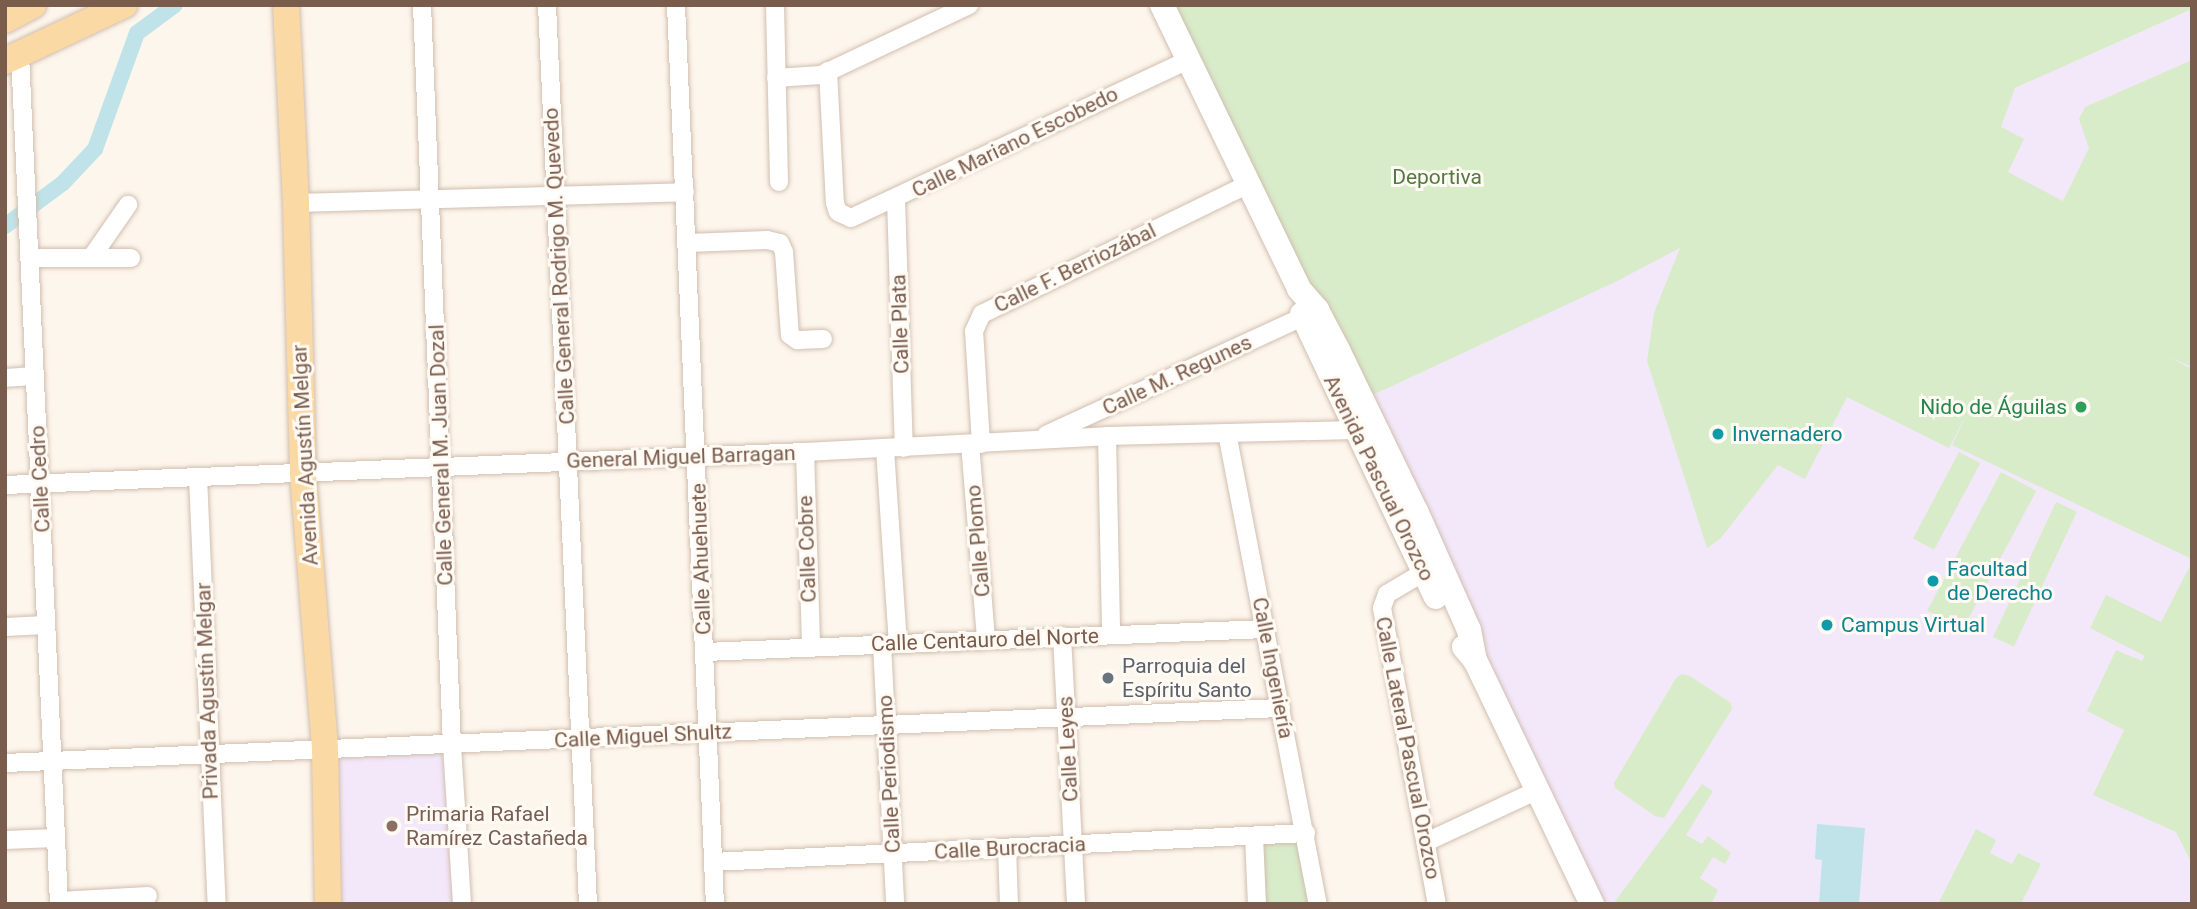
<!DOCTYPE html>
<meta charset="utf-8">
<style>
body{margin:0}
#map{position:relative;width:2197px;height:909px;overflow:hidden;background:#fdf6ec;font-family:Roboto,sans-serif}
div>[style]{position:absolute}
.education>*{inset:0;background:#f3e8fa;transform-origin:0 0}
.green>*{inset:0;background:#d8ecc9;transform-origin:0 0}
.water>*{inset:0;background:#bfe3e8}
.canal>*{height:16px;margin:-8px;padding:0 8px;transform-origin:8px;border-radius:8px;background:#bfe3e8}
.roads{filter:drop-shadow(0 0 2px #d1beb0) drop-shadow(0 0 2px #d1beb0)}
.minor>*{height:18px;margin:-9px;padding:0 9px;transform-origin:9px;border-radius:9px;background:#fff}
.secondary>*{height:24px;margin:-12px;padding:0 12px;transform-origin:12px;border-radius:12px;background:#fff}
.primary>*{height:26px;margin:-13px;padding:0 13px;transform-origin:13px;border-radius:13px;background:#fbd9a5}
.dots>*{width:19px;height:19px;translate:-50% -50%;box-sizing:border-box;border:4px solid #fffaf3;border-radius:50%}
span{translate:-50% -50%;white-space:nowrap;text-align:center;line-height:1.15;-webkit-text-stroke:6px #fffaf3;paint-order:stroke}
.street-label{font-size:21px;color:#7a5c4d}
.park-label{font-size:21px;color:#537a41}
.leisure-label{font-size:21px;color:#27864d}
.right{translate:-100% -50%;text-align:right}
.culture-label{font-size:21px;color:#0d838f}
.left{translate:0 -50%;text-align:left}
.worship-label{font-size:21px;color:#5b616d}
.education-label{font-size:21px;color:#785e54}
.frame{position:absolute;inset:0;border:7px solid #7a5c4d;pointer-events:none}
</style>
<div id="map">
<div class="education">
<div style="clip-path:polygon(2192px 9px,2192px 904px,1592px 904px,1362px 400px,2015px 88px)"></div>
<div style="left:452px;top:745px;width:159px;height:127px;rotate:86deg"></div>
</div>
<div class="green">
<div style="clip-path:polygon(1162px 5px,2192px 5px,2192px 9px,2015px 88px,2001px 127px,2024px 139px,2008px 172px,2063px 201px,2089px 148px,2079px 119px,2085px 107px,2192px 60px,2192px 367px,2169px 357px,2192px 369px,2192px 559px,1952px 445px,1967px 413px,1949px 448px,1847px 397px,1805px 479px,1778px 465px,1720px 539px,1707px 548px,1647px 361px,1654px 313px,1680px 248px,1615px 282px,1362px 400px)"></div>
<div style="left:1959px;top:452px;width:24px;height:98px;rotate:28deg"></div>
<div style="left:2001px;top:472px;width:40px;height:157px;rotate:28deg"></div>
<div style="left:2056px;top:502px;width:23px;height:149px;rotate:25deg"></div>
<div style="clip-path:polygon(2192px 562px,2192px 864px,2176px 832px,2093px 795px,2124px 730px,2087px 711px,2116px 650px,2142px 661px,2145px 656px,2090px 628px,2106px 595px,2161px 622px)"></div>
<div style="clip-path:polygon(1682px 674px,1690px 676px,1731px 703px,1732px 709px,1664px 818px,1655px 816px,1615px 788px,1614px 783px,1676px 678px)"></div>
<div style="clip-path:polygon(1702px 784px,1713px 791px,1686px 835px,1702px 844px,1708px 836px,1731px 853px,1725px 864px,1713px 857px,1700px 878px,1718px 890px,1711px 904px,1613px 904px)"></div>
<div style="clip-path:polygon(1976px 829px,1996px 840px,1990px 853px,2012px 864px,2018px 853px,2041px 864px,2021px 904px,1938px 904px)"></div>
<div style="clip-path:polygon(1306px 833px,1318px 904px,1257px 904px,1254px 836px)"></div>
</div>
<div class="water">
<div style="clip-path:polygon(1817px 824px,1865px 828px,1859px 904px,1819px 904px,1822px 860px,1815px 859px)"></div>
</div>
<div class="canal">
<div style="left:5px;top:226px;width:72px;rotate:-36.6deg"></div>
<div style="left:63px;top:183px;width:47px;rotate:-46.7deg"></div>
<div style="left:95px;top:149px;width:123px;rotate:-70.1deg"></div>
<div style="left:137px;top:33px;width:47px;rotate:-36.4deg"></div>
</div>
<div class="roads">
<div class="minor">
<div style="left:422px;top:5px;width:741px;rotate:87.68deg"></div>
<div style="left:452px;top:745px;width:159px;rotate:86.4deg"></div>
<div style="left:547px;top:5px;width:900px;rotate:87.39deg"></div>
<div style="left:676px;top:5px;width:900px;rotate:87.52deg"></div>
<div style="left:775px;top:5px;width:177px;rotate:88.7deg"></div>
<div style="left:20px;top:54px;width:851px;rotate:87.37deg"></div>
<div style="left:828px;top:71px;width:132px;rotate:87deg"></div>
<div style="left:835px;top:203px;width:9px;rotate:72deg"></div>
<div style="left:838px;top:212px;width:14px;rotate:25deg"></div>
<div style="left:851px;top:218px;width:372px;rotate:-25.1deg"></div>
<div style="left:776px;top:78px;width:45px;rotate:-3.8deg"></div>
<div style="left:821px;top:75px;width:164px;rotate:-25.3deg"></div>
<div style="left:896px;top:199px;width:249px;rotate:88.2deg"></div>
<div style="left:296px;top:203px;width:389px;rotate:-1.6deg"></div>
<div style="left:688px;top:243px;width:79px;rotate:-2.2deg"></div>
<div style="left:767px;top:240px;width:13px;rotate:13deg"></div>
<div style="left:780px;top:243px;width:10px;rotate:66deg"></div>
<div style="left:784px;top:252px;width:83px;rotate:85.9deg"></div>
<div style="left:790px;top:335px;width:9px;rotate:36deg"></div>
<div style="left:797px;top:340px;width:26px;rotate:-2deg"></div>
<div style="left:30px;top:258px;width:101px"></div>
<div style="left:91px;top:258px;width:65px;rotate:-55.1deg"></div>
<div style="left:5px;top:378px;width:30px;rotate:-4deg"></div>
<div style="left:1227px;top:433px;width:480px;rotate:79.1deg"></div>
<div style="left:1046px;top:435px;width:294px;rotate:-24.7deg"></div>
<div style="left:1107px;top:436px;width:198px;rotate:88.8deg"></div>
<div style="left:970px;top:444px;width:196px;rotate:85.3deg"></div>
<div style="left:981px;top:444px;width:113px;rotate:-93.5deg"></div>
<div style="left:974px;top:331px;width:19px;rotate:-65deg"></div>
<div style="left:982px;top:314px;width:296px;rotate:-26deg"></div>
<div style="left:885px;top:449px;width:194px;rotate:86.2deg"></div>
<div style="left:805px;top:452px;width:195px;rotate:88.2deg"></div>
<div style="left:198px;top:477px;width:427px;rotate:87.5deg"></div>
<div style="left:5px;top:485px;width:801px;rotate:-2.36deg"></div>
<div style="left:805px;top:452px;width:302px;rotate:-3deg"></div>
<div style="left:1107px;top:436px;width:249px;rotate:-1.4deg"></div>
<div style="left:1424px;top:572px;width:43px;rotate:149.3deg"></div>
<div style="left:1387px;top:594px;width:15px;rotate:110deg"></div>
<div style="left:1382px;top:608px;width:301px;rotate:79.5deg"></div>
<div style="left:5px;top:627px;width:41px;rotate:-2.8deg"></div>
<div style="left:1062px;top:636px;width:268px;rotate:87deg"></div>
<div style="left:882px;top:644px;width:260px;rotate:87.1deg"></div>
<div style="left:705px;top:652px;width:561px;rotate:-2.35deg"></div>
<div style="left:5px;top:763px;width:1277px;rotate:-2.47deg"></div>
<div style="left:1254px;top:836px;width:68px;rotate:87.5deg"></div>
<div style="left:5px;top:840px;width:51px;rotate:-2.2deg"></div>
<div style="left:1426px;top:842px;width:123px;rotate:-24.9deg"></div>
<div style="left:1007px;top:848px;width:56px;rotate:88deg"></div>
<div style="left:713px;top:862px;width:594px;rotate:-2.8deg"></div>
<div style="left:59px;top:901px;width:89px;rotate:-3.2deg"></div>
</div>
<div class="secondary">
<div style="left:1162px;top:5px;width:315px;rotate:64.2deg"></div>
<div style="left:1299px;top:289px;width:28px;rotate:49deg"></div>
<div style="left:1317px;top:310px;width:45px;rotate:62.3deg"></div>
<div style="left:1338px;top:350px;width:179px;rotate:64.2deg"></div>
<div style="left:1416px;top:511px;width:130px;rotate:66deg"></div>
<div style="left:1469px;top:630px;width:31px;rotate:79deg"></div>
<div style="left:1302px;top:314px;width:313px;rotate:64.7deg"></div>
<div style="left:1464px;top:647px;width:17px;rotate:50deg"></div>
<div style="left:1475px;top:660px;width:271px;rotate:64.4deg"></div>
</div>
<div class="primary">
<div style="left:286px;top:5px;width:198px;rotate:87.1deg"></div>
<div style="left:296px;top:203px;width:271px;rotate:88.5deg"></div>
<div style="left:303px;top:474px;width:276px;rotate:85.4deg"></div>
<div style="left:325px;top:749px;width:155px;rotate:88.9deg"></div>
<div style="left:5px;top:20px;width:32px;rotate:-28deg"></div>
<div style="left:5px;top:61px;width:132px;rotate:-25.2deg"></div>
</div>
</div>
<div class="dots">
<div style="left:2081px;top:407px;background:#2e9e5b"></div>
<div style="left:1718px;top:434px;background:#0f9aa8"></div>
<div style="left:1933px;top:581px;background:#0f9aa8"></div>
<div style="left:1827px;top:625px;background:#0f9aa8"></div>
<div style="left:1108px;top:678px;background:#6b7280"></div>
<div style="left:392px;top:826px;background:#8d6e63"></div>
</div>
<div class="street-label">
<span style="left:1015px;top:142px;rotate:-26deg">Calle Mariano Escobedo</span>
<span style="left:559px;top:266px;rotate:-93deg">Calle General Rodrigo M. Quevedo</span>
<span style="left:1075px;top:268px;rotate:-26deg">Calle F. Berriozábal</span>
<span style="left:900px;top:324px;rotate:-92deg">Calle Plata</span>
<span style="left:1177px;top:375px;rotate:-25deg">Calle M. Regunes</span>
<span style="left:305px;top:455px;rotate:-93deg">Avenida Agustín Melgar</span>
<span style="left:441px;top:455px;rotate:-92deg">Calle General M. Juan Dozal</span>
<span style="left:681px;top:457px;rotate:-2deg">General Miguel Barragan</span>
<span style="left:1379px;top:478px;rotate:64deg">Avenida Pascual Orozco</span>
<span style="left:40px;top:479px;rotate:-93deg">Calle Cedro</span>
<span style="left:978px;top:541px;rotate:-95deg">Calle Plomo</span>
<span style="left:807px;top:549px;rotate:-92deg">Calle Cobre</span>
<span style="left:701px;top:559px;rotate:-92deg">Calle Ahuehuete</span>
<span style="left:985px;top:640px;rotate:-2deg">Calle Centauro del Norte</span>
<span style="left:1273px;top:668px;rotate:79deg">Calle Ingeniería</span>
<span style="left:207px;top:691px;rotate:-92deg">Privada Agustín Melgar</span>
<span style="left:643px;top:736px;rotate:-3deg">Calle Miguel Shultz</span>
<span style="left:1408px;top:748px;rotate:79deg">Calle Lateral Pascual Orozco</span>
<span style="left:1068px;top:749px;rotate:-93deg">Calle Leyes</span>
<span style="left:889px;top:774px;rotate:-93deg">Calle Periodismo</span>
<span style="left:1010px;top:848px;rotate:-3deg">Calle Burocracia</span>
</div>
<div class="park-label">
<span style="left:1437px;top:177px">Deportiva</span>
</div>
<div class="leisure-label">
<span class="right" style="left:2067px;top:407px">Nido de Águilas</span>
</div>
<div class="culture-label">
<span class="left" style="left:1732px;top:434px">Invernadero</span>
<span class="left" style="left:1947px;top:581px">Facultad<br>de Derecho</span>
<span class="left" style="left:1841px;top:625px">Campus Virtual</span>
</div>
<div class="worship-label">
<span class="left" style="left:1122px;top:678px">Parroquia del<br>Espíritu Santo</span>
</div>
<div class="education-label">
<span class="left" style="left:406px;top:826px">Primaria Rafael<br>Ramírez Castañeda</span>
</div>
<div class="frame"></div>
</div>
